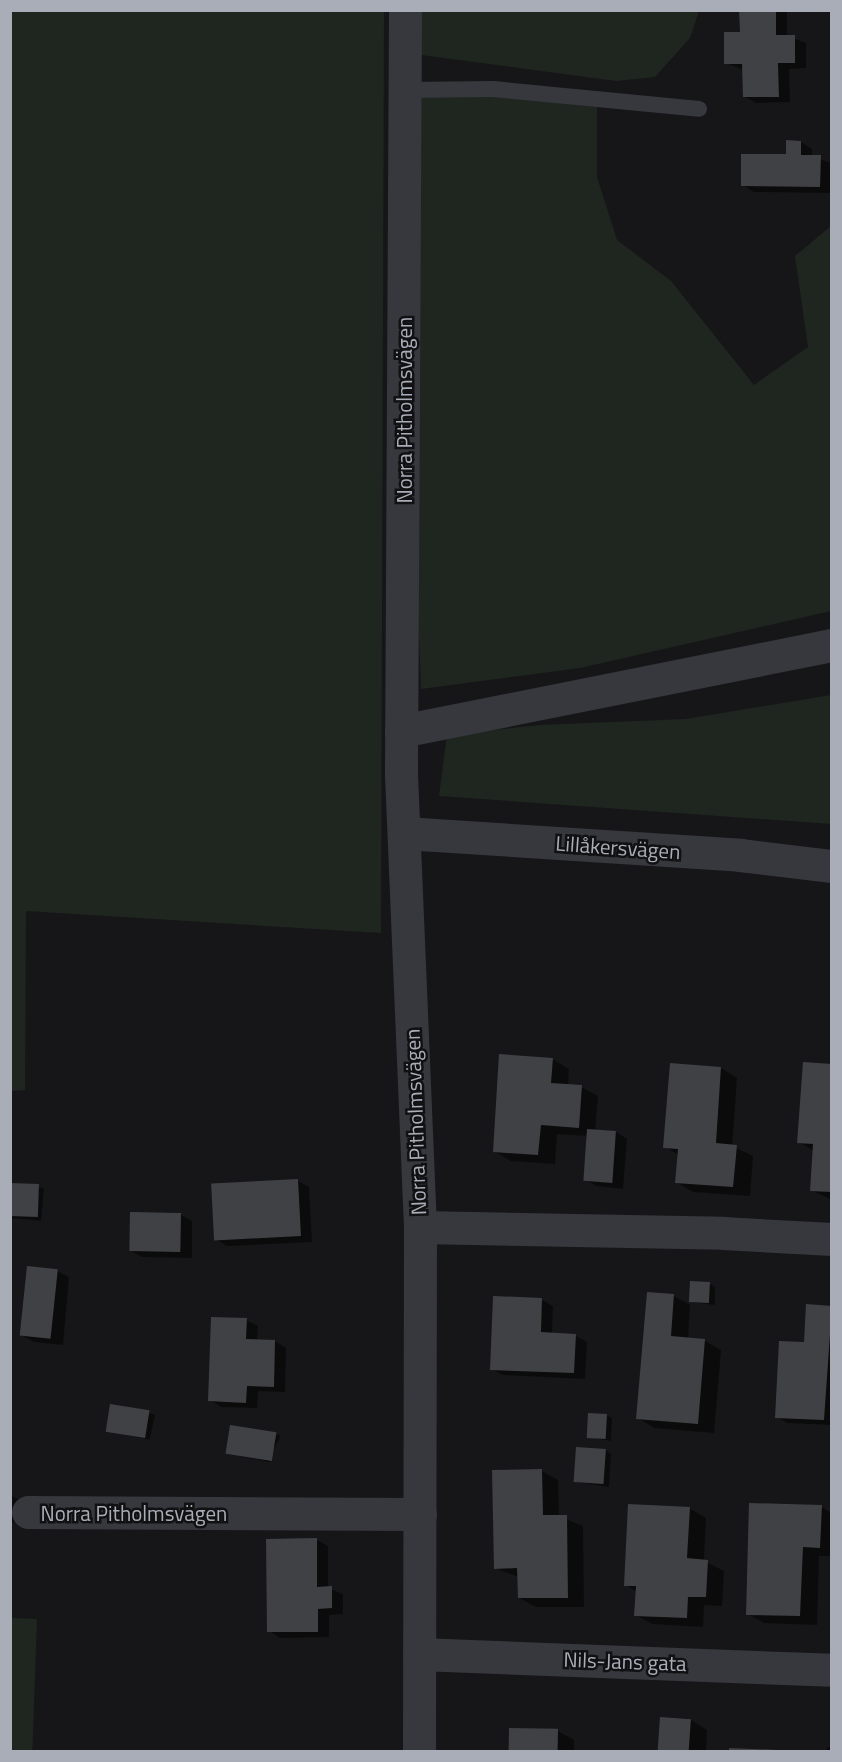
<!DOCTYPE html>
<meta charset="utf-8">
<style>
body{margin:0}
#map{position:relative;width:842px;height:1762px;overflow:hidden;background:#161618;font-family:"Titillium Web",sans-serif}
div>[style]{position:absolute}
.green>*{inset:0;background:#1e261f;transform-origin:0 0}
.shadow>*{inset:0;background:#0007;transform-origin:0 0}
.building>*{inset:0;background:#404145;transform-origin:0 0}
.service>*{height:16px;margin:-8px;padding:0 8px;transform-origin:8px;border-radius:8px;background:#37383d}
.minor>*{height:33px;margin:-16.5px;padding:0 16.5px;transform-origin:16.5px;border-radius:16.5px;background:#37383d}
.tertiary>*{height:33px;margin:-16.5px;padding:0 16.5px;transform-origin:16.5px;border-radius:16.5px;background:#37383d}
span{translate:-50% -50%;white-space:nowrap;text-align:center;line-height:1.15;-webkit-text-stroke:5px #111113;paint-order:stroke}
.street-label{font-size:21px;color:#a8adb8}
.frame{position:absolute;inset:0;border:12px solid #a8adb8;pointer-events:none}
</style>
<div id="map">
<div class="green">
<div style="clip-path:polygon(11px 10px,384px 11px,381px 933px,26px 911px,25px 1090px,11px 1091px)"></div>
<div style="clip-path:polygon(420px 11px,699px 11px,690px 38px,655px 77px,616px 81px,421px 55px)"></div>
<div style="clip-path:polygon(417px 88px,597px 107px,597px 177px,617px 240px,671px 281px,754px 385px,808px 347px,795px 256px,831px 226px,831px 611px,580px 668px,421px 689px,414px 505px)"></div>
<div style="clip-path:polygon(831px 695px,831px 824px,439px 796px,447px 735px,540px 725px,686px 719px)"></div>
<div style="left:11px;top:1618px;width:26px;height:133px;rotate:2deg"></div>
</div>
<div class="shadow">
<div style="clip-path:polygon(741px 10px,787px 10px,787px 36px,806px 43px,806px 68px,789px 69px,790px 102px,756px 103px,745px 97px,744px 70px,726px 63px,741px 33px)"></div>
<div style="clip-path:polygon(801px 142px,812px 149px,812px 157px,832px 163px,831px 193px,754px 192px,743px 185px)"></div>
<div style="clip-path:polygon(552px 1059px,569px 1069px,568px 1086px,581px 1087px,598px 1096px,595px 1131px,616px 1132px,627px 1139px,623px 1189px,597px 1186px,585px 1180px,588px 1136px,557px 1134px,555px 1164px,511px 1161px,494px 1151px)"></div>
<div style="clip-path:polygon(672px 1064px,721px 1068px,737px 1078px,732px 1146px,753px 1156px,750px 1196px,693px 1192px,676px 1182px,679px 1155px,665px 1147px)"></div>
<div style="clip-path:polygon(832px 1065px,832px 1200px,811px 1190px,814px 1151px,799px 1142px)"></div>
<div style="clip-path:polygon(298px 1181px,309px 1187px,312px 1242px,227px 1246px,215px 1239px)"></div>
<div style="left:10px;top:1185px;width:34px;height:33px;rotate:5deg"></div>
<div style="clip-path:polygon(181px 1215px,192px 1221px,192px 1258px,142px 1257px,131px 1251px)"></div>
<div style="clip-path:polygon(57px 1271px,69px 1277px,63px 1345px,34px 1342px,23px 1336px)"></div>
<div style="clip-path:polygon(710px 1284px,715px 1287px,715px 1305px,691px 1302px)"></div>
<div style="clip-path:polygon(648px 1294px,674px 1296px,690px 1305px,688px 1339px,705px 1341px,721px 1350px,714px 1433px,654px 1428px,638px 1418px)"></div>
<div style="clip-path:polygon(542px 1300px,553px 1306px,552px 1334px,576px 1336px,587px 1342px,585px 1379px,503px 1375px,492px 1369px)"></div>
<div style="clip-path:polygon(832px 1307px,832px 1425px,788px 1423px,776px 1417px,805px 1344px)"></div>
<div style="clip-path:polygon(246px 1320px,258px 1326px,257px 1341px,275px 1341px,286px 1348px,285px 1392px,258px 1391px,257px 1408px,221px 1407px,210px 1400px)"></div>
<div style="left:111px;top:1405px;width:45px;height:26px;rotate:12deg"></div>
<div style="clip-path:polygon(606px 1415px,612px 1418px,611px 1441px,588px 1437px)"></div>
<div style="clip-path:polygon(274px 1433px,270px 1462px,227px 1454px)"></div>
<div style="left:277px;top:1434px;width:4px;height:29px;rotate:27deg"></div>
<div style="clip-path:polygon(606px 1450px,611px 1454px,609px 1487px,576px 1482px)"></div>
<div style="clip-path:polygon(542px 1471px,558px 1480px,559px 1516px,583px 1526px,584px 1607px,536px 1607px,519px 1598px,519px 1577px,495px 1568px)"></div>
<div style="clip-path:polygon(10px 1495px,20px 1500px,23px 1521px,10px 1523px)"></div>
<div style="clip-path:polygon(821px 1507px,832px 1513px,832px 1556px,819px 1556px,817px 1625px,764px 1623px,748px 1614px)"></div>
<div style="clip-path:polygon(689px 1508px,706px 1518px,704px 1561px,724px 1571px,722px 1606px,704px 1605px,703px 1627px,652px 1624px,636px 1615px,637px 1592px,626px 1585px)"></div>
<div style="clip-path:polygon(317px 1540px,328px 1546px,328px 1588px,343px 1594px,343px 1614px,329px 1615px,329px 1637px,280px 1638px,269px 1631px)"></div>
<div style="clip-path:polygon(662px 1719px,691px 1720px,707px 1730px,706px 1752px,660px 1752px)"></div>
<div style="clip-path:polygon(558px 1731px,574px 1740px,574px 1752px,510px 1752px)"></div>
<div style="left:827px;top:1747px;width:5px;height:5px"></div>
</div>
<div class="building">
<div style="clip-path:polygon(739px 10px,776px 10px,776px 35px,795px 35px,795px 63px,778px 63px,779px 97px,743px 97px,742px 64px,724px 64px,724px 32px,740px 32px)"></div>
<div style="clip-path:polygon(786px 140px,801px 141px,801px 155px,821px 155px,820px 187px,741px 186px,741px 154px,786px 154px)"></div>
<div style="clip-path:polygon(499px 1054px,553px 1058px,551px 1083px,582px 1085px,579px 1128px,541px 1125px,538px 1155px,493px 1152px)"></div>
<div style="clip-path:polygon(803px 1062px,832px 1064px,832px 1192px,810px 1191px,813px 1144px,797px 1143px)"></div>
<div style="clip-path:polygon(670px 1063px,721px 1067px,716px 1143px,737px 1145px,733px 1187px,675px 1183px,678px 1149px,663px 1148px)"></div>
<div style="left:587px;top:1129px;width:29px;height:52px;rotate:4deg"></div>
<div style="left:298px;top:1179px;width:57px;height:87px;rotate:87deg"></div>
<div style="left:10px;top:1183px;width:29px;height:33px;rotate:2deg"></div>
<div style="left:130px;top:1212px;width:51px;height:39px;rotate:1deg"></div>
<div style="left:27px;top:1266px;width:31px;height:70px;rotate:6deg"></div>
<div style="left:690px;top:1281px;width:20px;height:21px;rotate:3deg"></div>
<div style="clip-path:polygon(647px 1292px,674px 1294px,671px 1336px,705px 1339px,698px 1424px,636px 1419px)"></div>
<div style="clip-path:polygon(493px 1296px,542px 1298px,541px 1332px,576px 1334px,574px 1373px,490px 1370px)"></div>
<div style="clip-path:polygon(806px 1304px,832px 1306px,824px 1420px,775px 1418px,779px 1341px,804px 1342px)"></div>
<div style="clip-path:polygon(211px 1317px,247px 1318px,246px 1339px,275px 1340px,274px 1387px,247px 1386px,246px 1403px,208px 1401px)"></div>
<div style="left:110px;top:1404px;width:40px;height:28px;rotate:9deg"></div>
<div style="left:588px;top:1413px;width:19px;height:25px;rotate:3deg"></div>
<div style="left:230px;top:1425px;width:47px;height:29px;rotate:9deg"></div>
<div style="left:576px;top:1447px;width:30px;height:35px;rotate:4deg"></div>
<div style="clip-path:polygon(542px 1469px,543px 1515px,567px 1515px,568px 1598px,518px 1598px,517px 1568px,494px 1569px,492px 1470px)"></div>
<div style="clip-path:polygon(749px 1503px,822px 1505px,820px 1548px,803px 1547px,800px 1616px,746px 1615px)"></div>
<div style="clip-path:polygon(628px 1504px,690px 1507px,687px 1558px,708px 1560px,706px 1597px,688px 1597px,687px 1618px,634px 1616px,636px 1586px,624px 1586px)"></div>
<div style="clip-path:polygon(317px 1538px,317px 1587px,332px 1586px,332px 1608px,318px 1609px,318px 1632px,267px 1632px,266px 1539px)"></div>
<div style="left:660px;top:1717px;width:31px;height:35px;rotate:4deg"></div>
<div style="left:509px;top:1728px;width:49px;height:24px;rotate:1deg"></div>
<div style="clip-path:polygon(729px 1748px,778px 1750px,778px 1752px,729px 1752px)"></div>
</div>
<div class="service">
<div style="left:405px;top:90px;width:88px;rotate:-0.7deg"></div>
<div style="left:493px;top:89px;width:207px;rotate:5.5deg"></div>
</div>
<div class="minor">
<div style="left:401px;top:731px;width:439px;rotate:-11.3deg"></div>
<div style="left:420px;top:1227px;width:303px;rotate:1.1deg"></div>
<div style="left:723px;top:1233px;width:109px;rotate:3.2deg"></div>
<div style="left:28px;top:1512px;width:392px;rotate:0.3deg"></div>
<div style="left:419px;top:1654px;width:413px;rotate:2.2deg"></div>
</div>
<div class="tertiary">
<div style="left:405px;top:10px;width:764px;rotate:90.3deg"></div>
<div style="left:401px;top:774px;width:453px;rotate:87.6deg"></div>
<div style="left:420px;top:1227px;width:525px;rotate:90.11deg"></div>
<div style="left:404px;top:833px;width:337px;rotate:3.7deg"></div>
<div style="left:740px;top:855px;width:93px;rotate:6.8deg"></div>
</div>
<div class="street-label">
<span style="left:404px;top:410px;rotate:-90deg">Norra Pitholmsvägen</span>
<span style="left:618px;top:847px;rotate:4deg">Lillåkersvägen</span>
<span style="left:415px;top:1122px;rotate:-92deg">Norra Pitholmsvägen</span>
<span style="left:134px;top:1513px">Norra Pitholmsvägen</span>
<span style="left:625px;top:1661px;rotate:2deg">Nils-Jans gata</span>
</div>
<div class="frame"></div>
</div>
